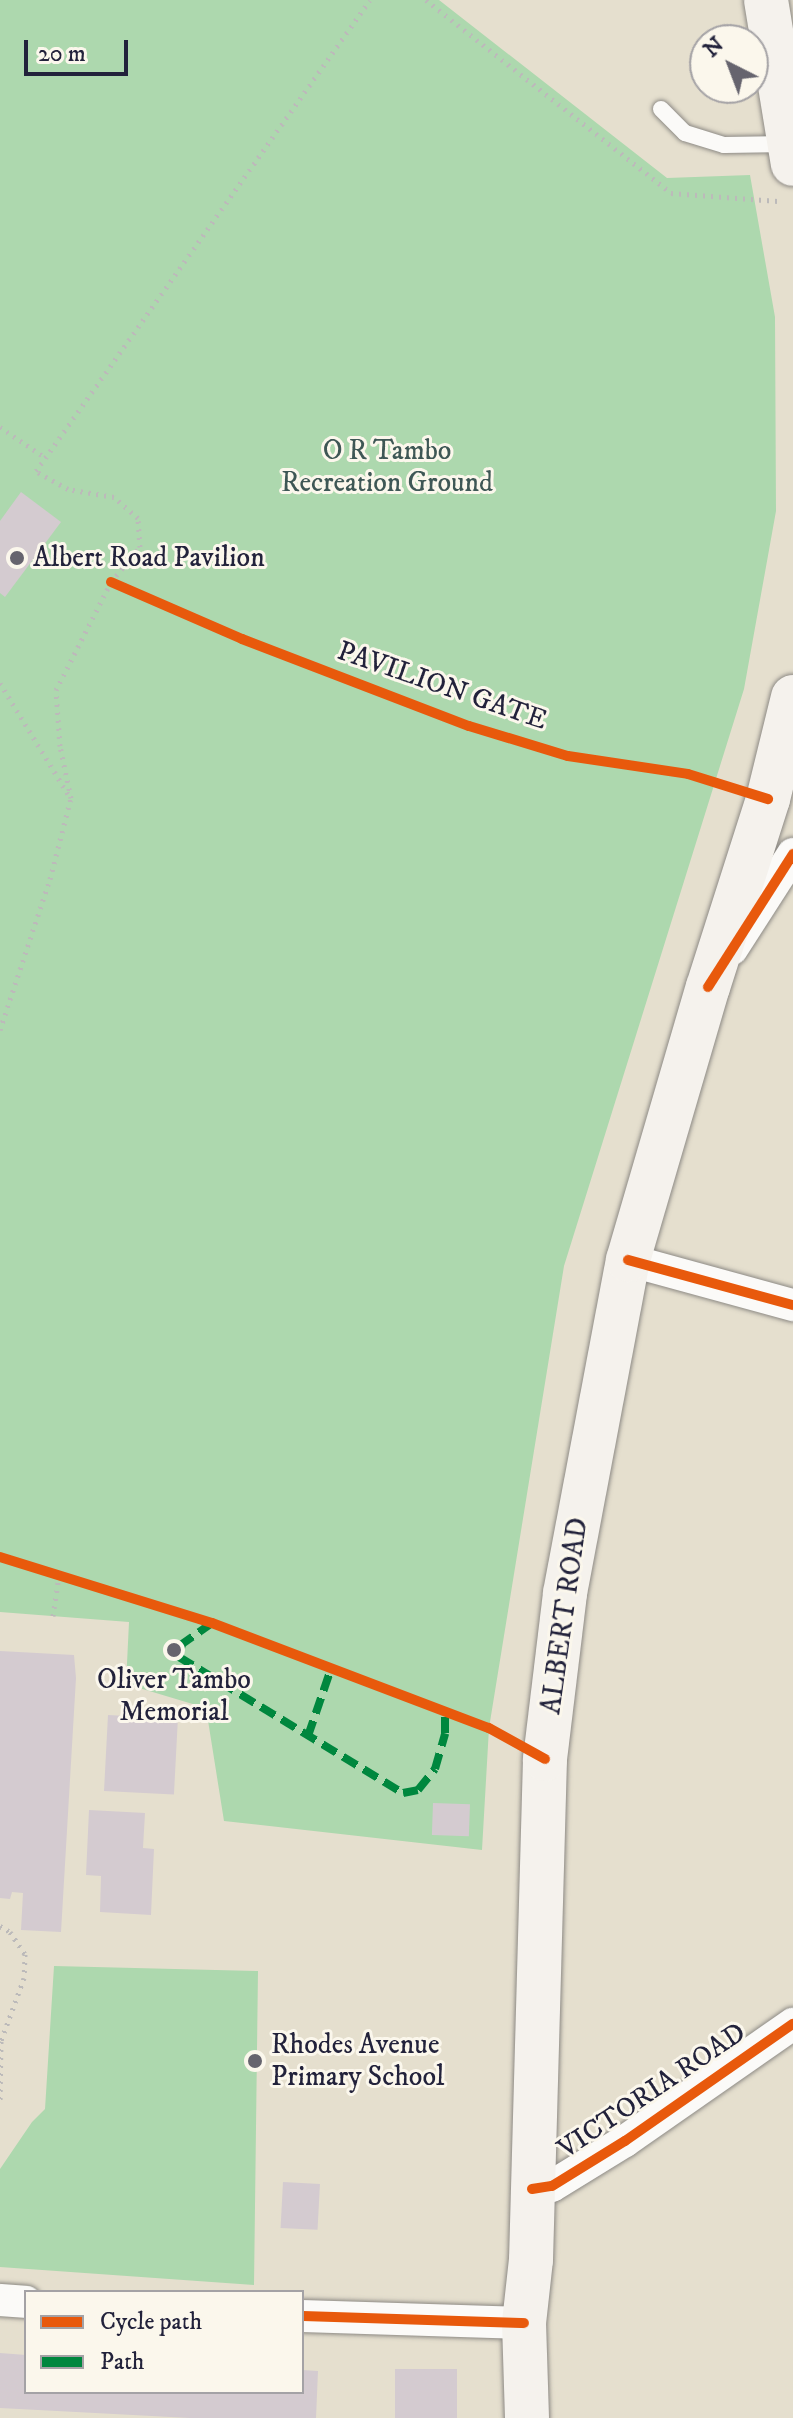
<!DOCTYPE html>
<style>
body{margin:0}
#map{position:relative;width:793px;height:2418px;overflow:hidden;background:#e5dfce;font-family:"IM FELL DW Pica",serif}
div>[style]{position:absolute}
.green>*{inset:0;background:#add8ae}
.building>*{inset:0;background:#d4cbd0;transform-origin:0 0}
.path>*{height:5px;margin-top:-2.5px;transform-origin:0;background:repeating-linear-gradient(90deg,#bcbaba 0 2px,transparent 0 8px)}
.roads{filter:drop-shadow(0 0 2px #8d8a85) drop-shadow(0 0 2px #8d8a85)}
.lane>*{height:16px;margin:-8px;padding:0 8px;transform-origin:8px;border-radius:8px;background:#fbfaf8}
.street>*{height:32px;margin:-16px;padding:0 16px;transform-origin:16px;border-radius:16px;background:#fbfaf8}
.secondary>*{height:44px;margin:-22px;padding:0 22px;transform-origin:22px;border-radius:22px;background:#f5f2ed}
.quiet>*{height:8px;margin-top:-4px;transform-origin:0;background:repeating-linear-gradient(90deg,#00873e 0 16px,transparent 0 24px)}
.cycleway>*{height:10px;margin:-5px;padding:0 5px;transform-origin:5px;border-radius:5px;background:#e8590c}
.dots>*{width:22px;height:22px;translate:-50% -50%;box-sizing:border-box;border:4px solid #fbf7ec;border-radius:50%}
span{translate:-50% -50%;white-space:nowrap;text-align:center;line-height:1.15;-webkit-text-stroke:6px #fbf7ec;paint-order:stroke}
.park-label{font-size:28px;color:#3e5755}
.poi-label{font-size:28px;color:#22223b}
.left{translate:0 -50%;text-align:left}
.street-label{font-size:28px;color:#22223b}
.legend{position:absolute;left:24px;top:2290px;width:280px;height:104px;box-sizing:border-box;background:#fbf7ec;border:2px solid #a4a2a5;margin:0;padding:10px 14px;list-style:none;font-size:24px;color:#22223b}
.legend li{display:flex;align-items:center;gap:16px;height:40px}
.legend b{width:40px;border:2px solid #a4a2a5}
.north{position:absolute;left:689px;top:24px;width:80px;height:80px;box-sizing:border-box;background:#fbf7ec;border:2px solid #a4a2a5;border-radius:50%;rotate:318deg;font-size:22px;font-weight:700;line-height:32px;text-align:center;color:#22223b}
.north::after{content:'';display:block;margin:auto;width:28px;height:36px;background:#66646e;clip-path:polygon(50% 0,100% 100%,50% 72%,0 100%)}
.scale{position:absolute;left:24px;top:40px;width:104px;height:36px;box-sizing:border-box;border:4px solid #22223b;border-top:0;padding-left:10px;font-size:24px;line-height:28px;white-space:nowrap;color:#22223b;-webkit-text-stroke:6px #fbf7ec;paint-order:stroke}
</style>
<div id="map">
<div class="green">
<div style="clip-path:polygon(0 0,439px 0,667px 178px,750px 175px,775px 317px,776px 511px,744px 689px,564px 1266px,489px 1728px,482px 1850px,224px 1821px,206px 1708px,126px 1684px,129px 1622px,0 1612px)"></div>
<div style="clip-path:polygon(54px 1966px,258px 1971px,254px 2285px,0 2267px,0 2169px,32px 2122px,45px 2109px)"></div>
</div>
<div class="building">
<div style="clip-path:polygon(21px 492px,61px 522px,5px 597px,0 593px,0 521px)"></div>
<div style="clip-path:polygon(0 1651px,74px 1655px,76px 1678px,61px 1932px,21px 1930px,23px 1893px,12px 1892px,10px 1899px,0 1898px)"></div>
<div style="left:108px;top:1715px;width:70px;height:76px;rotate:3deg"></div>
<div style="left:433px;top:1803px;width:37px;height:32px;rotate:2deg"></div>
<div style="clip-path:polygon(89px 1810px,145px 1813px,143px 1848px,154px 1849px,151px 1915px,100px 1912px,101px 1876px,86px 1875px)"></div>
<div style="left:283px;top:2182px;width:37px;height:46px;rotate:3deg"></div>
<div style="clip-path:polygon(0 2353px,26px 2355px,26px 2392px,302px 2392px,302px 2370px,318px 2371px,316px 2418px,190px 2418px,0 2408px)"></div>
<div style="left:395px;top:2369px;width:62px;height:49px"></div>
</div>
<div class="path">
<div style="left:426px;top:0;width:312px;rotate:38.2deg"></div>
<div style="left:671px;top:193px;width:107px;rotate:4.3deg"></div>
<div style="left:0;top:427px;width:55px;rotate:34deg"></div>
<div style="left:0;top:683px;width:130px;rotate:58.5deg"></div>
<div style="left:0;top:1030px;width:159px;rotate:-71.7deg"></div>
<div style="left:50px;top:879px;width:84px;rotate:-75.5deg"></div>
<div style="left:71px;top:798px;width:53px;rotate:-101.9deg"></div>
<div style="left:60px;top:746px;width:56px;rotate:-94.1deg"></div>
<div style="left:56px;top:690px;width:121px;rotate:-63deg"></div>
<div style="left:111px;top:582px;width:45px;rotate:-50.4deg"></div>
<div style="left:140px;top:547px;width:29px;rotate:-94deg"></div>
<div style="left:138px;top:518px;width:32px;rotate:-139deg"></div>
<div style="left:114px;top:497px;width:47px;rotate:-170.1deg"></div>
<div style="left:68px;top:489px;width:37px;rotate:-151deg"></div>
<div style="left:36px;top:471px;width:577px;rotate:-54.66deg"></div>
<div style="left:53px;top:1616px;width:40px;rotate:-81.5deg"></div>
<div style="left:0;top:1926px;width:12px;rotate:31deg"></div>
<div style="left:10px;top:1932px;width:27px;rotate:56deg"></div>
<div style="left:25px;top:1954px;width:24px;rotate:92deg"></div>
<div style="left:24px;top:1978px;width:67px;rotate:110.1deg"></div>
<div style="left:1px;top:2041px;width:62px;rotate:90.9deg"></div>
</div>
<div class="roads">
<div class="lane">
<div style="left:661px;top:109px;width:34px;rotate:45deg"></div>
<div style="left:685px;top:133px;width:41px;rotate:17.1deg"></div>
<div style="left:724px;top:145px;width:64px;rotate:-0.9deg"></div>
</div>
<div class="street">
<div style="left:732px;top:949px;width:113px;rotate:-57.3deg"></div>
<div style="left:628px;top:1260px;width:171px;rotate:15.3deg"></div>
<div style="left:532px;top:2189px;width:20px;rotate:-9deg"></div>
<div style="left:552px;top:2186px;width:86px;rotate:-31.7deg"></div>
<div style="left:625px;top:2141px;width:205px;rotate:-34.9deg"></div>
<div style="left:0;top:2300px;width:26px;rotate:4deg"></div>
<div style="left:302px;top:2316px;width:222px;rotate:1.8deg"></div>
</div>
<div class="secondary">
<div style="left:766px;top:0;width:166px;rotate:80.7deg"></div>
<div style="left:527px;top:2418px;width:95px;rotate:-91.8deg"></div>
<div style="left:524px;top:2323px;width:63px;rotate:-83.7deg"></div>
<div style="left:531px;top:2260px;width:501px;rotate:-88.4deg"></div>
<div style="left:545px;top:1759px;width:167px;rotate:-83.1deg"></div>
<div style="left:565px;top:1593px;width:339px;rotate:-79.3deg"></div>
<div style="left:628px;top:1260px;width:284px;rotate:-73.7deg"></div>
<div style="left:708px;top:987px;width:197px;rotate:-72.3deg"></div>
<div style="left:768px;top:799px;width:105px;rotate:-76.2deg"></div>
</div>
</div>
<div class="quiet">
<div style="left:212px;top:1623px;width:37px;rotate:145deg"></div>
<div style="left:182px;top:1644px;width:13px;rotate:103deg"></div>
<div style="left:179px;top:1657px;width:262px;rotate:31.3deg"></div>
<div style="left:403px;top:1793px;width:15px;rotate:-11deg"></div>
<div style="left:418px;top:1790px;width:27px;rotate:-51deg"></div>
<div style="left:435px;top:1769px;width:37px;rotate:-74deg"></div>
<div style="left:445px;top:1733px;width:21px;rotate:-90deg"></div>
<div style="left:308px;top:1736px;width:71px;rotate:-71.1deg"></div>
</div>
<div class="cycleway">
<div style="left:111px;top:582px;width:143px;rotate:23.5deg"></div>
<div style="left:242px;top:639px;width:243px;rotate:21deg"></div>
<div style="left:469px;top:726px;width:103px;rotate:16.9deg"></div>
<div style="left:568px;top:756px;width:121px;rotate:8.5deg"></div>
<div style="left:688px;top:774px;width:84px;rotate:17.4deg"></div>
<div style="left:708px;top:987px;width:158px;rotate:-57.4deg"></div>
<div style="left:628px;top:1260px;width:171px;rotate:15.3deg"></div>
<div style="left:0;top:1557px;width:222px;rotate:17.3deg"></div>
<div style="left:212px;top:1623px;width:296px;rotate:20.8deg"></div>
<div style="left:489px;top:1728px;width:64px;rotate:29deg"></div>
<div style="left:532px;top:2189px;width:20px;rotate:-9deg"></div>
<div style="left:552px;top:2186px;width:86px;rotate:-31.7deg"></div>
<div style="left:625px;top:2141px;width:205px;rotate:-34.9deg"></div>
<div style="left:302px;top:2316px;width:222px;rotate:1.8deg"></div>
</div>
<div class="dots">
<div style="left:17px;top:558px;background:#66646e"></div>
<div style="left:174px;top:1650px;background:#66646e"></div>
<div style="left:255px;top:2061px;background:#66646e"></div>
</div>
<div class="park-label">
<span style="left:387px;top:467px">O R Tambo<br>Recreation Ground</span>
</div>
<div class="poi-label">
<span class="left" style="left:33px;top:558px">Albert Road Pavilion</span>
<span style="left:174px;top:1696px">Oliver Tambo<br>Memorial</span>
<span class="left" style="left:271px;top:2061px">Rhodes Avenue<br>Primary School</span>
</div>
<div class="street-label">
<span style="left:442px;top:686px;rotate:19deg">PAVILION GATE</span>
<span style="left:565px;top:1616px;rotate:-82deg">ALBERT ROAD</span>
<span style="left:652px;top:2091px;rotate:-34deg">VICTORIA ROAD</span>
</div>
<ul class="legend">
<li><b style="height:10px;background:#e8590c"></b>Cycle path</li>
<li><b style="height:10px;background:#00873e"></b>Path</li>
</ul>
<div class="north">N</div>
<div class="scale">20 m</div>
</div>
